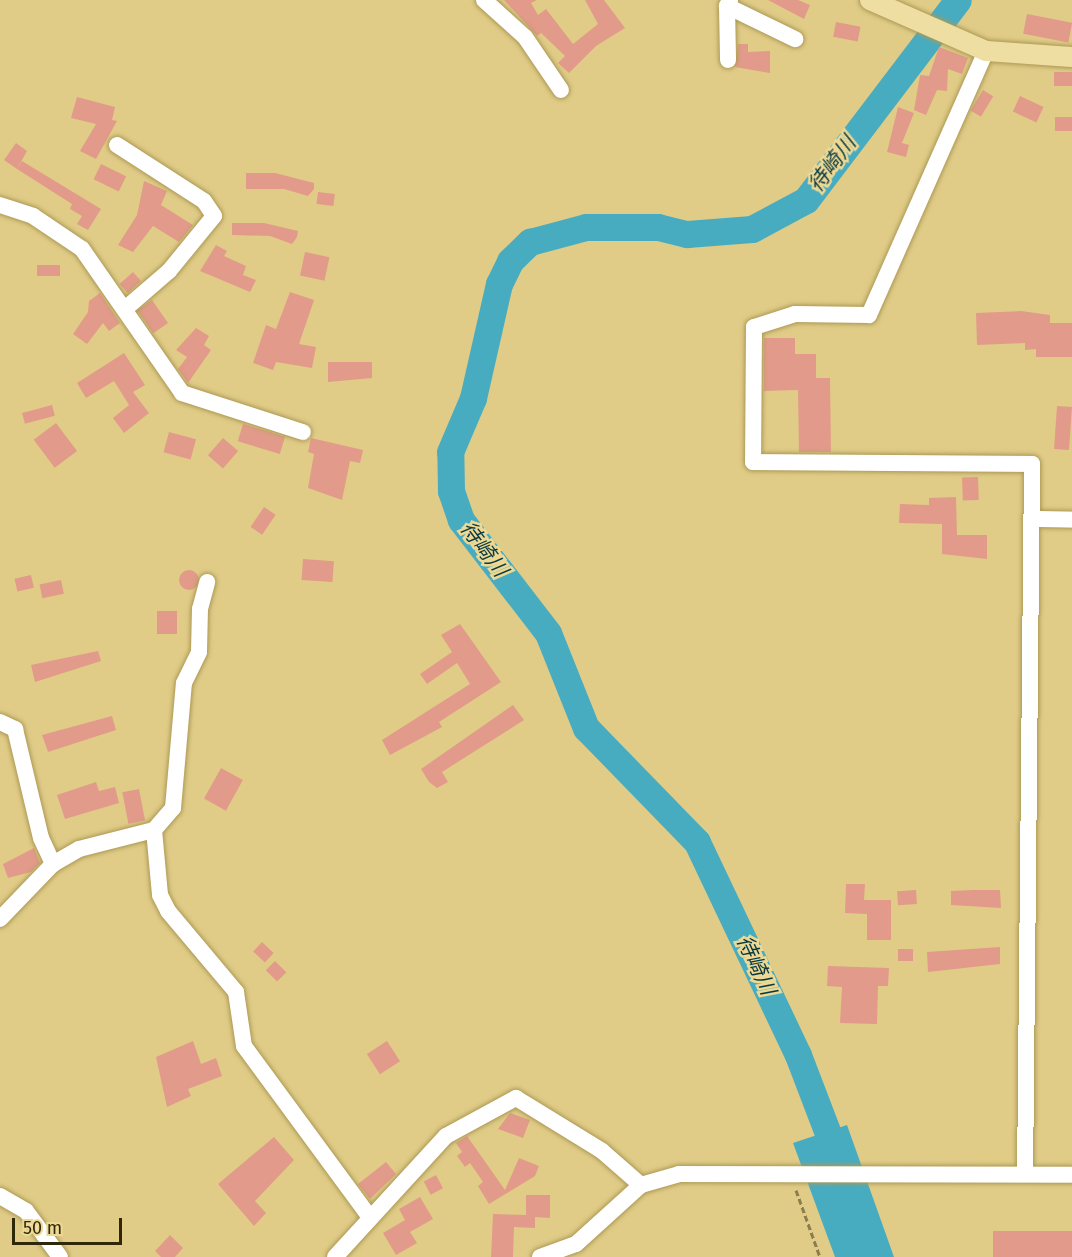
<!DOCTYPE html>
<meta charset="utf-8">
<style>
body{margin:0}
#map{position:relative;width:1072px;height:1257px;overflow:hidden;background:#e0cc87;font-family:"Fira Sans","Noto Sans JP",sans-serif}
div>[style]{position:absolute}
.water>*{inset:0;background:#48acc1}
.river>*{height:27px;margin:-13.5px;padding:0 13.5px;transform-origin:13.5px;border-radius:13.5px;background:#48acc1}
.building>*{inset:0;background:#e29b8a;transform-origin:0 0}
.round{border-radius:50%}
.path>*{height:3px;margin-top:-1.5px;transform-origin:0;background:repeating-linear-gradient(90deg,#8c7e4c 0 6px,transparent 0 9px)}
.roads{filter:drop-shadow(0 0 2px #ac9955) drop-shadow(0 0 2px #ac9955)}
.minor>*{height:16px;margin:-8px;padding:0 8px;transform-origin:8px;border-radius:8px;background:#fff}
.major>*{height:20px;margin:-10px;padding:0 10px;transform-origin:10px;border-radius:10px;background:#efdea1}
span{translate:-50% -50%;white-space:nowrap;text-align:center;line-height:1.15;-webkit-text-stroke:5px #edd994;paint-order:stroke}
.water-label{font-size:21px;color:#0a3942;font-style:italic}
.scale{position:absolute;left:12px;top:1218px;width:110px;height:27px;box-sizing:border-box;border:3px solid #2e270a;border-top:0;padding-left:8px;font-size:18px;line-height:21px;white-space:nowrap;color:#2e270a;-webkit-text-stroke:4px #edd994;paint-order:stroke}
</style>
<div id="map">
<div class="water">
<div style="clip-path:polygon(847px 1125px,894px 1257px,835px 1257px,793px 1143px)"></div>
</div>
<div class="river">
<div style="left:840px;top:1165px;width:118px;rotate:-110.9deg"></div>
<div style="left:798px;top:1055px;width:236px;rotate:-115.4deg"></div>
<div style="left:697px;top:842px;width:159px;rotate:-134.2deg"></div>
<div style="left:586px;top:728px;width:102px;rotate:-111.8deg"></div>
<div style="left:548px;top:633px;width:143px;rotate:-127.6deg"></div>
<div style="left:461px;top:520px;width:31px;rotate:-109deg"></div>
<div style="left:451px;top:491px;width:39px;rotate:-91deg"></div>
<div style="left:450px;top:452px;width:59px;rotate:-66.9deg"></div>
<div style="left:473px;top:398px;width:117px;rotate:-77.2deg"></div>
<div style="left:499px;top:284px;width:25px;rotate:-64deg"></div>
<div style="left:510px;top:261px;width:28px;rotate:-44deg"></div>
<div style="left:530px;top:242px;width:58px;rotate:-15deg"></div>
<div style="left:586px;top:227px;width:72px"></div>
<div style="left:658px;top:227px;width:30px;rotate:14deg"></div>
<div style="left:687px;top:234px;width:65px;rotate:-4.4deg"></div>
<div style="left:752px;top:229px;width:61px;rotate:-28.2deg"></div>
<div style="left:806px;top:200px;width:251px;rotate:-52.8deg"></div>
</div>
<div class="building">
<div style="clip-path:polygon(504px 0,537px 0,531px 3px,538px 15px,546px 9px,573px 44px,598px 24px,585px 0,604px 0,625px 28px,596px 46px,569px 73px,558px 63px,565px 56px,541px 33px,537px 36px)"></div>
<div style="clip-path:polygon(768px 0,798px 0,810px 5px,804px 19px)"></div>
<div style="left:1027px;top:14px;width:46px;height:20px;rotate:11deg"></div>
<div style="left:836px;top:22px;width:25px;height:15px;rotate:11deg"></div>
<div style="clip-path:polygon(738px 44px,748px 44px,748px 52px,770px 51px,770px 73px,735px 67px)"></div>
<div style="clip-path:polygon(939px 47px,968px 58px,962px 74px,948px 69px,947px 91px,937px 90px,926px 115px,914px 110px,920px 75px,929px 76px)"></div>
<div style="left:1054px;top:72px;width:18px;height:14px"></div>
<div style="left:983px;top:90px;width:12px;height:24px;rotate:31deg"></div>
<div style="left:1020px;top:96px;width:26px;height:17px;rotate:25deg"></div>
<div style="clip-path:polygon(77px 97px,115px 107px,112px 120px,117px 121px,96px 159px,80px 151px,96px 124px,71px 118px)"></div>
<div style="clip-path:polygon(898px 107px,914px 113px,902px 143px,909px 145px,906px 157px,887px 152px)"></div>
<div style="left:1072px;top:117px;width:14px;height:17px;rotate:90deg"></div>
<div style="clip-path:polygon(16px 143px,27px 151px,17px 169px,4px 160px)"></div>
<div style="clip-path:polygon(22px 161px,101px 209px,88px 230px,77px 224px,82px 216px,70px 209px,72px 204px,17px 169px)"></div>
<div style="left:101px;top:164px;width:28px;height:17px;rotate:26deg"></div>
<div style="clip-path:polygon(246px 173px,275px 173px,314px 183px,314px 189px,308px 196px,284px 189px,246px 189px)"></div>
<div style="clip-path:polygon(144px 181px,167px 191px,161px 205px,193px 225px,179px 242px,153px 226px,133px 252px,118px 245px,137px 215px)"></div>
<div style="left:318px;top:192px;width:17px;height:12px;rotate:7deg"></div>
<div style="clip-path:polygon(232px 223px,264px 223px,298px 231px,297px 237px,292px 244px,270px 236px,232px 235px)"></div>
<div style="clip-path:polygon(216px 245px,227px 251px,224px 256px,246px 266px,243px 275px,256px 280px,250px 292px,200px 271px)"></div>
<div style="left:305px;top:252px;width:25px;height:24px;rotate:12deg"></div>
<div style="left:37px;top:265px;width:23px;height:11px"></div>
<div style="left:133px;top:272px;width:12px;height:18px;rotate:48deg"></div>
<div style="clip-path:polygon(290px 292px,314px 300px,299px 344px,316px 347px,312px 368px,276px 362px,273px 370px,253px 363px,266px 325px,276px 329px)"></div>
<div style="clip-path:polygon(100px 293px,120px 323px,109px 331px,103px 323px,87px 344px,73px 334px,88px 312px,89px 301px)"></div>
<div style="left:152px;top:300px;width:28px;height:18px;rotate:55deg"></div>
<div style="clip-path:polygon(1021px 311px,1050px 315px,1050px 323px,1072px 323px,1072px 357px,1036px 357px,1036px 349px,1025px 350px,1025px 343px,977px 345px,976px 313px)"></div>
<div style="clip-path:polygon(196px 328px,209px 336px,204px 345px,211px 350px,188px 383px,178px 369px,187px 357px,176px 350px)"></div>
<div style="clip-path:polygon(764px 338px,795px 338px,795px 354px,816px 354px,816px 378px,830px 378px,831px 452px,799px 452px,798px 390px,764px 391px)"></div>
<div style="clip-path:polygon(124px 353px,145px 385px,133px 392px,149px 413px,124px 433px,113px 418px,129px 405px,114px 381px,86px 398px,77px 383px)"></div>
<div style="clip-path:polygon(328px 362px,372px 362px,372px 378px,328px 382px)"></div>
<div style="left:52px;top:405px;width:11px;height:31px;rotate:75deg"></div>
<div style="left:1057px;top:406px;width:15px;height:43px;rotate:4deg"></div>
<div style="left:56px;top:423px;width:35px;height:28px;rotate:53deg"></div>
<div style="left:243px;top:424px;width:44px;height:18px;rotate:17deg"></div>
<div style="left:169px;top:432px;width:28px;height:21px;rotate:15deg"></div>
<div style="left:223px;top:438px;width:20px;height:23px;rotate:41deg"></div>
<div style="clip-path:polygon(311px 438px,363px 450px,360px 463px,350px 461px,342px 500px,308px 488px,314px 454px,308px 452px)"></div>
<div style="left:978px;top:477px;width:23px;height:16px;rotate:88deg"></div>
<div style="clip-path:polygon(956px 497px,957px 535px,987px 535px,987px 559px,942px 554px,942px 524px,899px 523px,900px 504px,929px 505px,929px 498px)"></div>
<div style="left:264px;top:507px;width:14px;height:24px;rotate:34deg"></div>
<div style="left:303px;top:559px;width:31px;height:21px;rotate:4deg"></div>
<div class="round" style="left:179px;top:570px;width:20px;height:20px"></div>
<div style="left:31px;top:575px;width:13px;height:17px;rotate:77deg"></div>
<div style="left:61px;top:580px;width:14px;height:22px;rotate:78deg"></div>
<div style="left:157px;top:611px;width:20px;height:23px"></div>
<div style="clip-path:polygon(460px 624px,501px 682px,439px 722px,442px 727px,390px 755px,382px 740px,470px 684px,457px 663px,427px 684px,420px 674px,452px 652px,441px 635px)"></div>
<div style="clip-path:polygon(98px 651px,101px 661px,35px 682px,31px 665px)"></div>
<div style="clip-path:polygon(513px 705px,524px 720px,442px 772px,448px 782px,437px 788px,429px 782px,421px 769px)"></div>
<div style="clip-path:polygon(112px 716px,116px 730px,48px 752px,42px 735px)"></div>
<div style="left:221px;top:768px;width:25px;height:35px;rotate:29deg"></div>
<div style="clip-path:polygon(96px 782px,99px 791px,115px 787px,119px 803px,65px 819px,57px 795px)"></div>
<div style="left:139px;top:789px;width:32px;height:17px;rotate:79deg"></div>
<div style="clip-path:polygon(34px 848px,40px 863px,31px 872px,8px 878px,3px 864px)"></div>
<div style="clip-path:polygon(846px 884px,865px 884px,864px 900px,891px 900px,891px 940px,867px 940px,867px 914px,845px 913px)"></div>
<div style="left:916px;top:890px;width:14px;height:19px;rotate:86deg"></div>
<div style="clip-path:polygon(973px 890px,1000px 890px,1001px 908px,951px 905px,951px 891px)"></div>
<div style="left:262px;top:942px;width:16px;height:13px;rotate:43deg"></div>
<div style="clip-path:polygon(1000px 947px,1000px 964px,928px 972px,927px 952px)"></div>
<div style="left:898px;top:949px;width:15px;height:12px"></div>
<div style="left:275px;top:961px;width:16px;height:13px;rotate:45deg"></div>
<div style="clip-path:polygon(828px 966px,889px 968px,888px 986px,878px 986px,877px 1024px,840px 1023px,842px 987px,827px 986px)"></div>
<div style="clip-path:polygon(193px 1041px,201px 1064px,216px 1058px,222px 1076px,188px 1089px,191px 1096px,167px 1107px,156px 1057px)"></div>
<div style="left:387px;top:1041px;width:24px;height:24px;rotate:57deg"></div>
<div style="clip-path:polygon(510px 1113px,530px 1120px,523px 1138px,498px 1129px)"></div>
<div style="clip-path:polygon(467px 1136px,505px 1190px,519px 1158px,539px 1166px,535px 1176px,489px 1204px,478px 1186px,483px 1182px,470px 1163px,465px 1167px,457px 1156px,462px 1152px,456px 1143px)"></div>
<div style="clip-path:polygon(274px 1137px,294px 1160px,255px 1201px,266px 1213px,254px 1226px,218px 1184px)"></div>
<div style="clip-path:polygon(386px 1162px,396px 1174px,370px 1199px,358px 1184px)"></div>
<div style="left:436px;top:1175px;width:15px;height:14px;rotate:62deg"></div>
<div style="clip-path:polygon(526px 1195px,550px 1195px,550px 1218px,535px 1217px,535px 1228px,514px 1227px,513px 1257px,491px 1257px,493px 1214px,526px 1215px)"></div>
<div style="clip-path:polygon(420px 1197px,433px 1219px,410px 1232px,417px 1243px,396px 1255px,383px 1233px,405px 1220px,399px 1209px)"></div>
<div style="left:993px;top:1231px;width:79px;height:26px"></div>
<div style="clip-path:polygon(170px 1235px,183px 1248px,175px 1257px,161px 1257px,155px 1251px)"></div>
</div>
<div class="path">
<div style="left:796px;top:1190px;width:71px;rotate:70.3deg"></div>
</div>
<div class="roads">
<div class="minor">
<div style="left:484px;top:0;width:55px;rotate:42.1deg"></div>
<div style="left:525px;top:37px;width:64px;rotate:55.8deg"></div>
<div style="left:730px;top:0;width:7px;rotate:117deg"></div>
<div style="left:727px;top:6px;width:76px;rotate:25.9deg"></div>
<div style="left:727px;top:6px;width:54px;rotate:88.9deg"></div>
<div style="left:986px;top:51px;width:289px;rotate:113.9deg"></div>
<div style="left:869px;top:315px;width:74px;rotate:-179.2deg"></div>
<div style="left:795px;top:314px;width:43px;rotate:162.4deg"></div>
<div style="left:754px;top:327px;width:135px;rotate:90.4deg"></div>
<div style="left:753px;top:462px;width:279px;rotate:0.4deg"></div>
<div style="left:1032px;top:464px;width:710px;rotate:90.56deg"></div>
<div style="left:117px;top:145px;width:103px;rotate:32.8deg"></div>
<div style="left:204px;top:201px;width:18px;rotate:56deg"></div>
<div style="left:214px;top:216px;width:71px;rotate:129.3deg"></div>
<div style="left:169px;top:271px;width:58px;rotate:139.2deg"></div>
<div style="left:0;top:205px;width:35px;rotate:18deg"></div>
<div style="left:33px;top:216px;width:59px;rotate:34deg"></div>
<div style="left:82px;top:249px;width:175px;rotate:55.2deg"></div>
<div style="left:182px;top:393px;width:127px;rotate:17.9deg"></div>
<div style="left:1033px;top:519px;width:39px;rotate:1deg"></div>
<div style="left:0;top:722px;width:17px;rotate:25deg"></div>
<div style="left:15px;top:729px;width:112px;rotate:76.6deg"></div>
<div style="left:41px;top:838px;width:29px;rotate:65deg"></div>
<div style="left:154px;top:830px;width:65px;rotate:84.7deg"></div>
<div style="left:160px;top:895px;width:18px;rotate:63deg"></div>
<div style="left:168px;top:911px;width:106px;rotate:50deg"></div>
<div style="left:236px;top:992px;width:55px;rotate:81.6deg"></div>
<div style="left:244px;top:1046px;width:211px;rotate:53.7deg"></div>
<div style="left:0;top:919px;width:76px;rotate:-46.1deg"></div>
<div style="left:53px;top:864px;width:30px;rotate:-30deg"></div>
<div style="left:79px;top:849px;width:77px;rotate:-14.2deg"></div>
<div style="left:154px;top:830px;width:29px;rotate:-49deg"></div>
<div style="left:173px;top:808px;width:125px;rotate:-85deg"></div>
<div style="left:184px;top:683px;width:34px;rotate:-64deg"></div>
<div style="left:199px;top:652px;width:43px;rotate:-88.7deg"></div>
<div style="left:200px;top:609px;width:28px;rotate:-75deg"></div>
<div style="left:0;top:1196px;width:30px;rotate:30deg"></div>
<div style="left:26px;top:1211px;width:57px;rotate:53.5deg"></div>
<div style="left:335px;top:1257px;width:164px;rotate:-47.5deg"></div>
<div style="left:446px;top:1136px;width:80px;rotate:-28.5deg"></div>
<div style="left:516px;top:1098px;width:101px;rotate:31.6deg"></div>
<div style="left:602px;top:1151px;width:52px;rotate:41.1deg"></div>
<div style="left:540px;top:1257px;width:38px;rotate:-20deg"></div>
<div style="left:576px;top:1244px;width:88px;rotate:-42.2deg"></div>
<div style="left:641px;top:1185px;width:40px;rotate:-16deg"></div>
<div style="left:679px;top:1174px;width:393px;rotate:0.1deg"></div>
</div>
<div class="major">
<div style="left:870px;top:0;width:127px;rotate:23.7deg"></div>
<div style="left:986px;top:51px;width:86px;rotate:4deg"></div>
</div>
</div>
<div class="water-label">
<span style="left:832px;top:164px;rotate:-53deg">待崎川</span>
<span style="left:484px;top:549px;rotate:53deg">待崎川</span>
<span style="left:756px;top:965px;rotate:65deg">待崎川</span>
</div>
<div class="scale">50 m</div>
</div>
